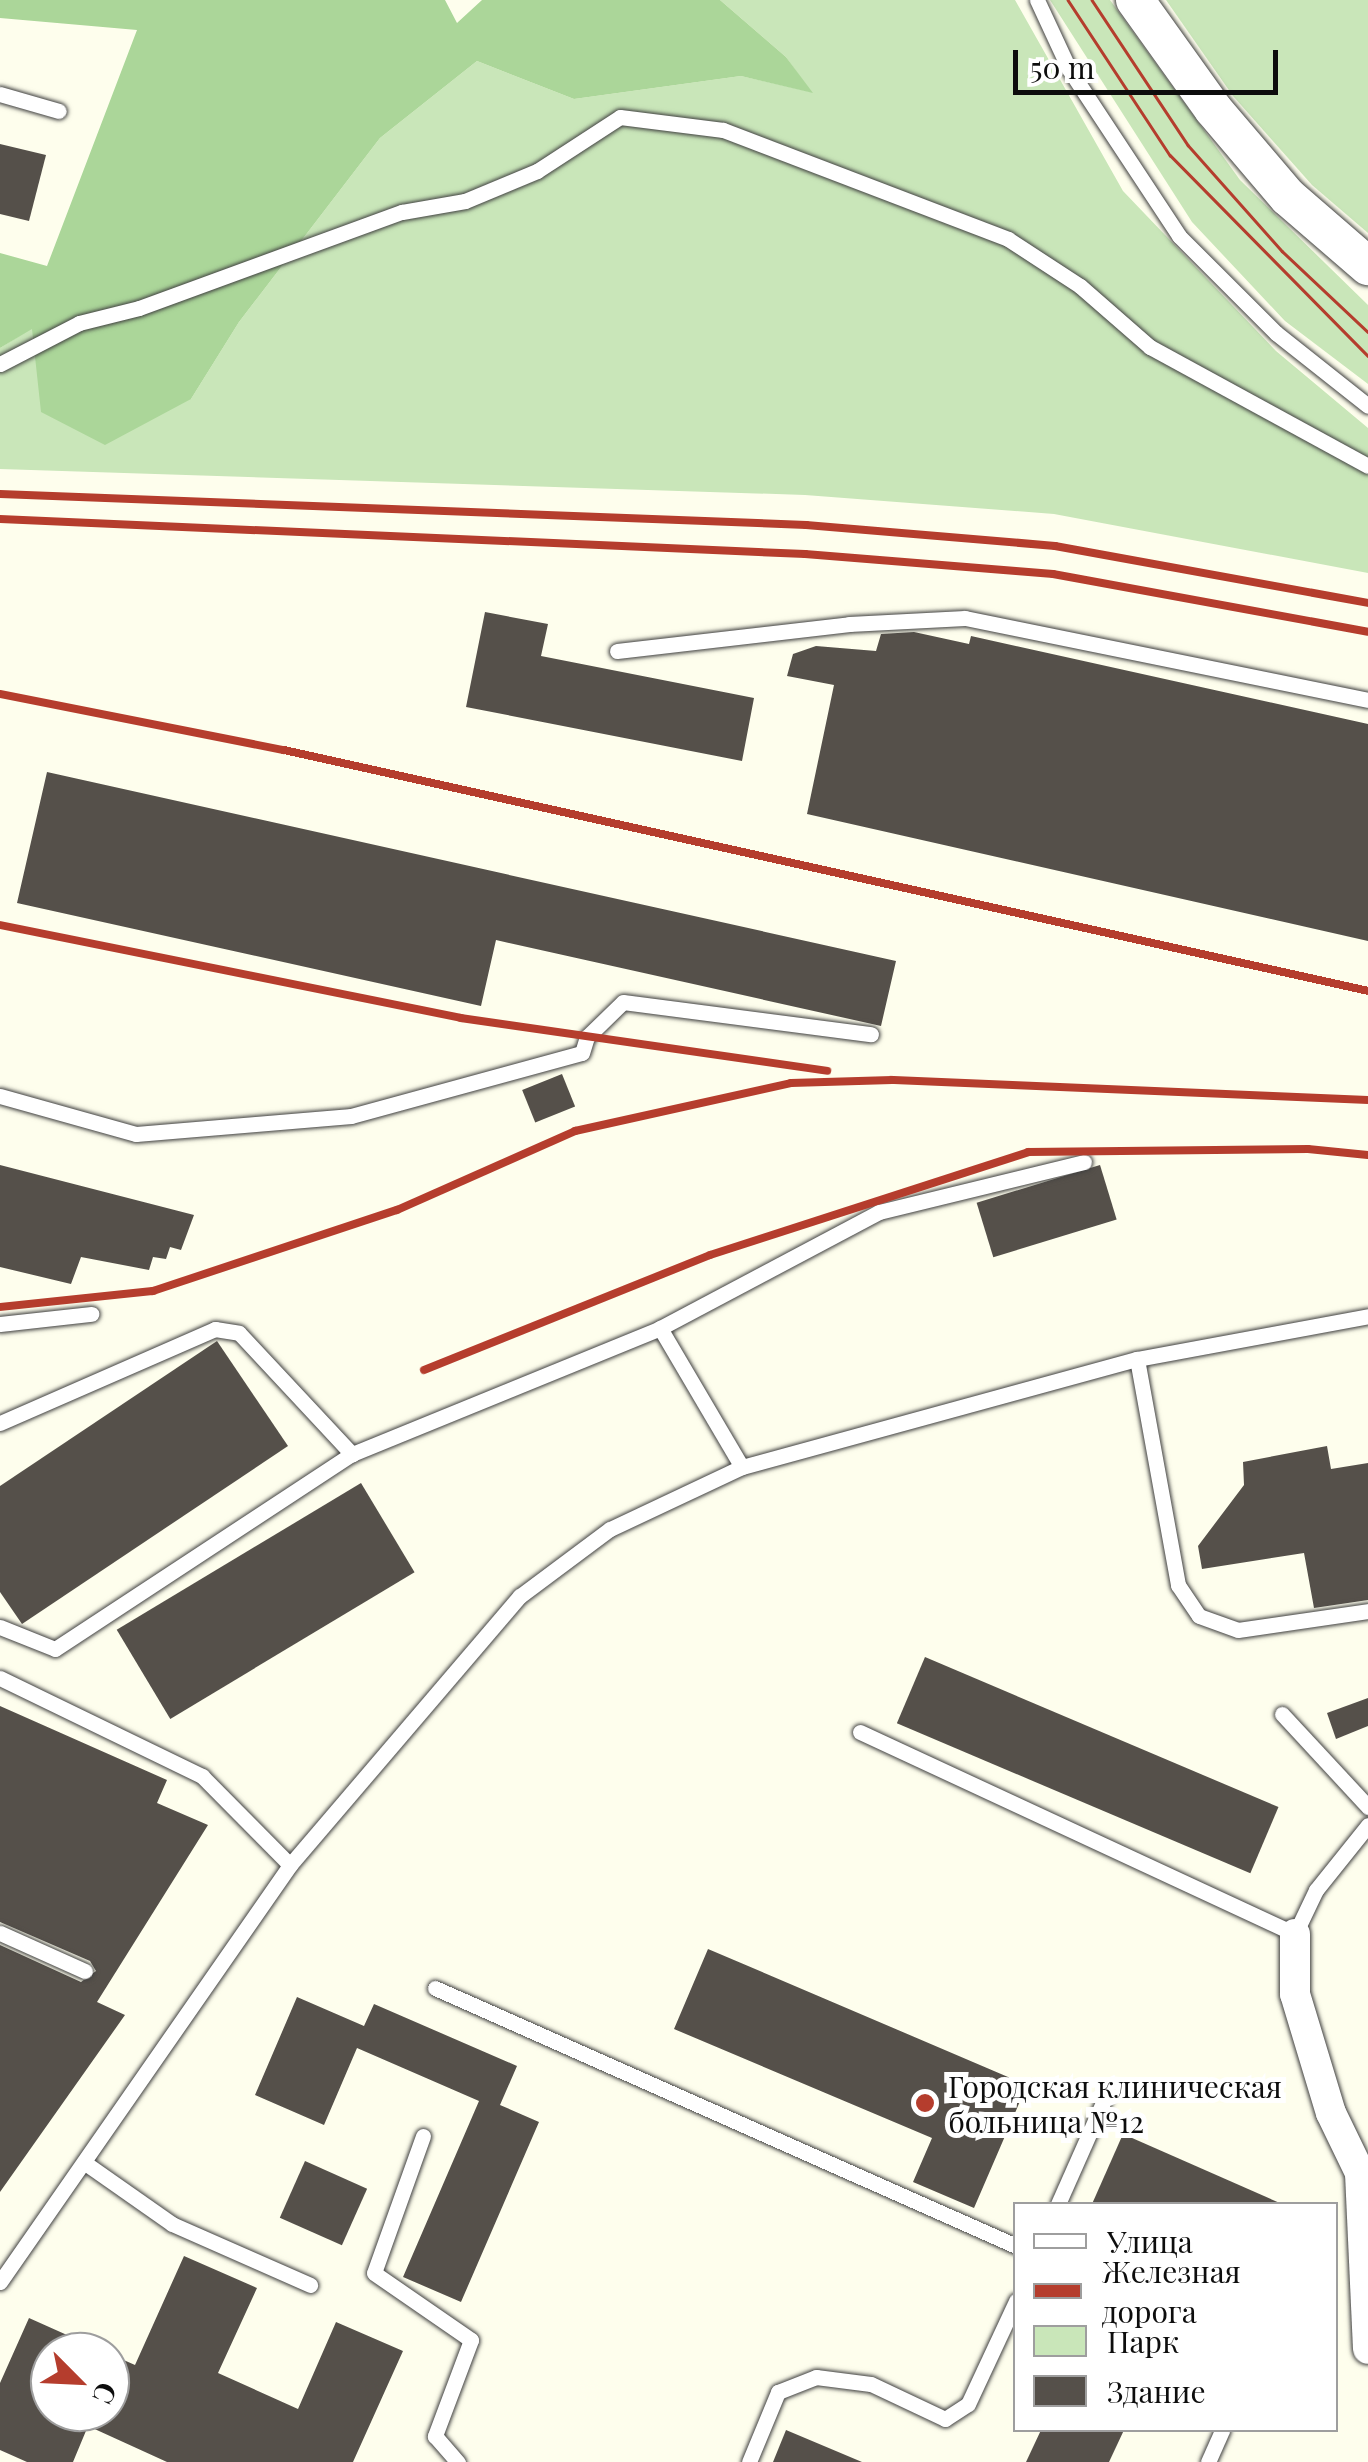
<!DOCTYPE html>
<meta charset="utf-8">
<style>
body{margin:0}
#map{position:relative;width:1368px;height:2462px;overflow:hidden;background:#fefeed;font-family:"Playfair Display",serif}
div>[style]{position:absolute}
.green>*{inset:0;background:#c9e6b9}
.forest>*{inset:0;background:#abd699}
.building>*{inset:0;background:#55504a;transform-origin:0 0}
.roads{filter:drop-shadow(0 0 2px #404040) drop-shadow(0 0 2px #404040)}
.service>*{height:15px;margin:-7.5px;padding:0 7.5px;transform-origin:7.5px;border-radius:7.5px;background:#fff}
.minor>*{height:30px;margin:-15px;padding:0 15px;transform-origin:15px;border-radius:15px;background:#fff}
.tertiary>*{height:38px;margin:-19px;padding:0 19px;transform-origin:19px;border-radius:19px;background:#fff}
.tram>*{height:2.5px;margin:-1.25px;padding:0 1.25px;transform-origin:1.25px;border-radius:1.25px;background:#b53d2d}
.rail>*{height:8px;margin:-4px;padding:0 4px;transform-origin:4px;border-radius:4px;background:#b53d2d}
.dots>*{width:28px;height:28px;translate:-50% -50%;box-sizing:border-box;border:5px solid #fff;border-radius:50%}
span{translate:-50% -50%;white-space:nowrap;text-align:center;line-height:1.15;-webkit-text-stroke:10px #fff;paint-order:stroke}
.poi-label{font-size:30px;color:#0d0d0d}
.left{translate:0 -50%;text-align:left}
.legend{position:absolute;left:1013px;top:2202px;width:325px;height:230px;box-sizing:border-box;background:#fff;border:2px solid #9e9e9e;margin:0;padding:12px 18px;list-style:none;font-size:30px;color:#0d0d0d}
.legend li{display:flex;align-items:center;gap:20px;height:50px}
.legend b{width:50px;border:2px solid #9e9e9e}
.north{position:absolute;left:30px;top:2332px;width:100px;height:100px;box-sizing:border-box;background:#fff;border:2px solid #9e9e9e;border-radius:50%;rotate:114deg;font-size:28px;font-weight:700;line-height:40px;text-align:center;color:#0d0d0d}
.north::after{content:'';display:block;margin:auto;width:35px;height:45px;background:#b53d2d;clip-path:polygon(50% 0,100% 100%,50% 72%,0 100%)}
.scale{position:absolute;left:1013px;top:50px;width:265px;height:45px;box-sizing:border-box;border:5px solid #0d0d0d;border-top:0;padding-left:12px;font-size:30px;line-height:35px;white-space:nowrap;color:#0d0d0d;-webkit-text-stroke:8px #fff;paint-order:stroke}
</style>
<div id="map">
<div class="green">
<div style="clip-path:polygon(720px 0,1015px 0,1123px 191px,1276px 351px,1368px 428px,1368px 573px,1054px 514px,805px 495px,0 469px,0 348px,32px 328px,191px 399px,239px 322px,380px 138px,477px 61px,574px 99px,741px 76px,811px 92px,786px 57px)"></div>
<div style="clip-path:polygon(1050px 0,1110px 0,1240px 180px,1368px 305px,1368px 384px,1285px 321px,1192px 222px)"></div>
<div style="clip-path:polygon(1166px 0,1368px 0,1368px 233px,1312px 185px,1233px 96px)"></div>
</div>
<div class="forest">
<div style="clip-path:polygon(0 0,445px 0,457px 23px,482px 0,720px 0,786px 57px,813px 93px,741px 76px,574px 99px,477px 61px,380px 138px,239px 322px,191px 399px,105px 445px,41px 412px,32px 329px,0 348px,0 253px,47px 266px,137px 30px,0 18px)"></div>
</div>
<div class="building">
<div style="clip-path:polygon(0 144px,46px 155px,29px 221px,0 214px)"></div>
<div style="clip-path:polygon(485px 612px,548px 624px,541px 656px,754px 698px,742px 761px,466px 707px)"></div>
<div style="clip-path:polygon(914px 632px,969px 644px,971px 636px,1368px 724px,1368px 941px,807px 814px,834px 685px,787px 676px,793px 654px,816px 646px,876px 651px,881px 634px)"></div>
<div style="clip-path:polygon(47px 772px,896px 961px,881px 1026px,496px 940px,481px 1006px,17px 903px)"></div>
<div style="left:562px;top:1074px;width:35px;height:43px;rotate:68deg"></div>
<div style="clip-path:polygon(0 1165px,194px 1215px,181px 1250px,170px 1247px,166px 1259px,153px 1257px,149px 1270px,81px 1257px,71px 1284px,0 1267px)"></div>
<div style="left:1100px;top:1165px;width:57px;height:129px;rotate:73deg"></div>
<div style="clip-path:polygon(217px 1341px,288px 1446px,22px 1624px,0 1592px,0 1486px)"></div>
<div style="clip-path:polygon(1327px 1446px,1331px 1469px,1368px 1463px,1368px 1600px,1314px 1608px,1304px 1553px,1202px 1569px,1198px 1546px,1244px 1485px,1243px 1462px)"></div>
<div style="left:361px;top:1483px;width:104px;height:285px;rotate:59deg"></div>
<div style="left:925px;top:1657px;width:384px;height:72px;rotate:23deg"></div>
<div style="clip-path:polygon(1368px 1698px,1368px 1726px,1336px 1739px,1327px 1713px)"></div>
<div style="clip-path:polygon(0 1706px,167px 1780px,157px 1803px,208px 1825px,97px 2002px,125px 2015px,0 2192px,0 1945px,81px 1982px,96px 1971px,90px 1961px,0 1922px)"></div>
<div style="clip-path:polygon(708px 1949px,1027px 2085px,974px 2208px,913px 2182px,932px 2138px,674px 2029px)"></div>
<div style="clip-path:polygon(297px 1997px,364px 2026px,374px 2004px,517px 2066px,500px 2105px,539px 2122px,461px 2302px,403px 2277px,479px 2101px,357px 2048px,324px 2125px,255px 2095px)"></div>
<div style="clip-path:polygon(1123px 2134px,1282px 2204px,1092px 2204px)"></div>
<div style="left:305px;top:2161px;width:68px;height:62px;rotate:24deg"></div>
<div style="clip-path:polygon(184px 2256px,257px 2288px,218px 2373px,298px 2409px,336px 2322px,403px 2351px,353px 2462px,167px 2462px,88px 2426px,73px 2462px,27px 2462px,0 2450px,0 2383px,29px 2318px,105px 2352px,50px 2352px,50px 2412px,110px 2412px,110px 2354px,135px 2365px)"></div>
<div style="clip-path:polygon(786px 2430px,862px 2462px,773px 2462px)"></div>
<div style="clip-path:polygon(1041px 2430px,1124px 2430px,1109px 2462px,1026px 2462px)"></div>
</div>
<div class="roads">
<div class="service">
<div style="left:1037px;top:0;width:76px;rotate:65.1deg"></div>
<div style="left:1069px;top:69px;width:200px;rotate:56.6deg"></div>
<div style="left:1179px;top:236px;width:137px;rotate:45deg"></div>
<div style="left:1276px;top:333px;width:117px;rotate:38.4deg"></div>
<div style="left:0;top:94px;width:61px;rotate:16.1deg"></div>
<div style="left:0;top:364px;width:89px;rotate:-27.4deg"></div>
<div style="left:79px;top:323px;width:62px;rotate:-14deg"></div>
<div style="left:139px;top:308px;width:280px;rotate:-20.1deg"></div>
<div style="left:402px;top:212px;width:64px;rotate:-9.9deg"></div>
<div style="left:465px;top:201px;width:78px;rotate:-22.6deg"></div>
<div style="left:537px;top:171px;width:99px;rotate:-33deg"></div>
<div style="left:620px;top:117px;width:104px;rotate:7.2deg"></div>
<div style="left:723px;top:130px;width:305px;rotate:20.9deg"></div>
<div style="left:1008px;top:239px;width:86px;rotate:33.1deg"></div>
<div style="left:1080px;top:286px;width:93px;rotate:41.1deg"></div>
<div style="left:1150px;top:347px;width:248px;rotate:28.6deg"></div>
<div style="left:617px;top:651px;width:234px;rotate:-6.6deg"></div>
<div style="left:849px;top:624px;width:116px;rotate:-3deg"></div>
<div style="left:965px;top:618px;width:411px;rotate:11.5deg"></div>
<div style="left:0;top:1096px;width:141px;rotate:15.6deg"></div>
<div style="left:136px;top:1134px;width:216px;rotate:-4.8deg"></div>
<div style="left:351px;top:1116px;width:239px;rotate:-15.3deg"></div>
<div style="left:582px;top:1053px;width:17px;rotate:-73deg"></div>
<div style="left:587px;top:1037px;width:50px;rotate:-44.2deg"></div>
<div style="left:623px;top:1002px;width:250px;rotate:7.4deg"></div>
<div style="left:0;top:1324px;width:92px;rotate:-6.3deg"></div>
<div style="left:660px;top:1328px;width:161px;rotate:59.5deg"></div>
<div style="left:1137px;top:1359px;width:230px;rotate:79.7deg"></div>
<div style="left:1178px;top:1585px;width:37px;rotate:56deg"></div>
<div style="left:1199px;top:1616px;width:41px;rotate:19.7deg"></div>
<div style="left:1238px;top:1630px;width:131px;rotate:-8.3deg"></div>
<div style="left:0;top:1423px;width:235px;rotate:-23.6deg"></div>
<div style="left:215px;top:1329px;width:24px;rotate:9deg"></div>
<div style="left:239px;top:1333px;width:166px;rotate:47deg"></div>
<div style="left:0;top:1627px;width:59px;rotate:21.8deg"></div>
<div style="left:55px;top:1649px;width:355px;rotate:-33.3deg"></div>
<div style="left:352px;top:1454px;width:333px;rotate:-22.2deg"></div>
<div style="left:660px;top:1328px;width:248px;rotate:-27.9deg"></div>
<div style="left:879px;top:1212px;width:211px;rotate:-13.7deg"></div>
<div style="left:0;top:1678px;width:225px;rotate:25.9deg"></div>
<div style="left:202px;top:1776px;width:125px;rotate:45.3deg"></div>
<div style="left:1282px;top:1714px;width:127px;rotate:47.2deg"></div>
<div style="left:860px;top:1732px;width:480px;rotate:24.9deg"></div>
<div style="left:1295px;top:1934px;width:49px;rotate:-64.5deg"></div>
<div style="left:1316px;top:1890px;width:83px;rotate:-51.3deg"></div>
<div style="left:0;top:1933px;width:93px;rotate:24.1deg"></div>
<div style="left:435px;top:1988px;width:636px;rotate:23.94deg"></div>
<div style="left:423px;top:2136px;width:145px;rotate:109.7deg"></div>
<div style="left:374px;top:2273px;width:118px;rotate:34.6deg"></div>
<div style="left:471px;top:2340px;width:103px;rotate:110.6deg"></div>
<div style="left:435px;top:2436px;width:35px;rotate:49deg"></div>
<div style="left:85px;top:2163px;width:106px;rotate:35deg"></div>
<div style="left:172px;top:2224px;width:151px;rotate:23.8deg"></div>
<div style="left:1058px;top:2204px;width:116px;rotate:-66.1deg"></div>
<div style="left:0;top:2282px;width:508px;rotate:-55.18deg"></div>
<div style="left:290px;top:1865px;width:354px;rotate:-49.5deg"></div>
<div style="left:520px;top:1596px;width:112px;rotate:-36.7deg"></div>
<div style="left:610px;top:1529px;width:146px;rotate:-25.2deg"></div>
<div style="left:742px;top:1467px;width:409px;rotate:-15.3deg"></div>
<div style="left:1137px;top:1359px;width:235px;rotate:-10.5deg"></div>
<div style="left:749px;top:2462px;width:76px;rotate:-67.5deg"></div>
<div style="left:778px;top:2392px;width:41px;rotate:-21.5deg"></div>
<div style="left:816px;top:2377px;width:55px;rotate:7.3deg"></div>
<div style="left:871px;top:2384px;width:82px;rotate:25.3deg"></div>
<div style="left:945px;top:2419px;width:27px;rotate:-33deg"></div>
<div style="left:968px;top:2404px;width:114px;rotate:-65deg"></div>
<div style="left:1208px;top:2462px;width:35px;rotate:-66deg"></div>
</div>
<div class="minor">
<div style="left:1295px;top:1934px;width:60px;rotate:90deg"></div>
<div style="left:1295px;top:1994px;width:124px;rotate:73.2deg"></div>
<div style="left:1331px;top:2113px;width:67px;rotate:64.2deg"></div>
<div style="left:1360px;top:2173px;width:176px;rotate:87.4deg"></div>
</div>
<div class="tertiary">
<div style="left:1135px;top:0;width:134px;rotate:54.4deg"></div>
<div style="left:1213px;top:109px;width:116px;rotate:49.6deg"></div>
<div style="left:1288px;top:197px;width:106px;rotate:40.8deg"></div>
</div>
</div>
<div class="tram">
<div style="left:1068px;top:0;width:186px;rotate:56.7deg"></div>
<div style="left:1170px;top:155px;width:282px;rotate:45.4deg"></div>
<div style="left:1092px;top:0;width:174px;rotate:56.5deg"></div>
<div style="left:1188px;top:145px;width:142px;rotate:48.4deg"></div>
<div style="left:1282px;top:251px;width:118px;rotate:43.3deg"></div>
</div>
<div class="rail">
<div style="left:0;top:494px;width:807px;rotate:2.2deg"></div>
<div style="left:806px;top:525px;width:250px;rotate:4.8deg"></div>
<div style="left:1055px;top:546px;width:318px;rotate:10.3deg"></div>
<div style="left:0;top:519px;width:806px;rotate:2.49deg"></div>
<div style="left:805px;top:554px;width:249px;rotate:4.6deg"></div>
<div style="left:1053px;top:574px;width:320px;rotate:10.4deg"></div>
<div style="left:0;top:694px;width:289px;rotate:11.2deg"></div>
<div style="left:284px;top:750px;width:1110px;rotate:12.53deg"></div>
<div style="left:0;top:925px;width:470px;rotate:11.4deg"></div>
<div style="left:461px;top:1018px;width:370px;rotate:8.2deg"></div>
<div style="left:0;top:1307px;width:154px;rotate:-6deg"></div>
<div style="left:153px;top:1291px;width:257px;rotate:-18.4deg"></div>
<div style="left:397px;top:1210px;width:195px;rotate:-23.9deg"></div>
<div style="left:575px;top:1131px;width:221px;rotate:-12.5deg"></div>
<div style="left:791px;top:1083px;width:101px;rotate:-1.7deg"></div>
<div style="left:892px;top:1080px;width:476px;rotate:2.4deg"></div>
<div style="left:424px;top:1370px;width:308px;rotate:-21.9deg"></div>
<div style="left:710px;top:1255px;width:334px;rotate:-17.9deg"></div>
<div style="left:1028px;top:1152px;width:280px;rotate:-0.6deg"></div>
<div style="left:1308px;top:1149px;width:60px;rotate:5.7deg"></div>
</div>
<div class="dots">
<div style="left:925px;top:2103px;background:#b53d2d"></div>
</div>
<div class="poi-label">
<span class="left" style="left:948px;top:2103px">Городская клиническая<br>больница №12</span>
</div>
<ul class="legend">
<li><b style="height:12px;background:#fff"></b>Улица</li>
<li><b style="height:12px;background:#b53d2d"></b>Железная дорога</li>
<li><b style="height:28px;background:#c9e6b9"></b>Парк</li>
<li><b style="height:28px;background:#55504a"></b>Здание</li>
</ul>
<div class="north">С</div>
<div class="scale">50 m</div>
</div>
